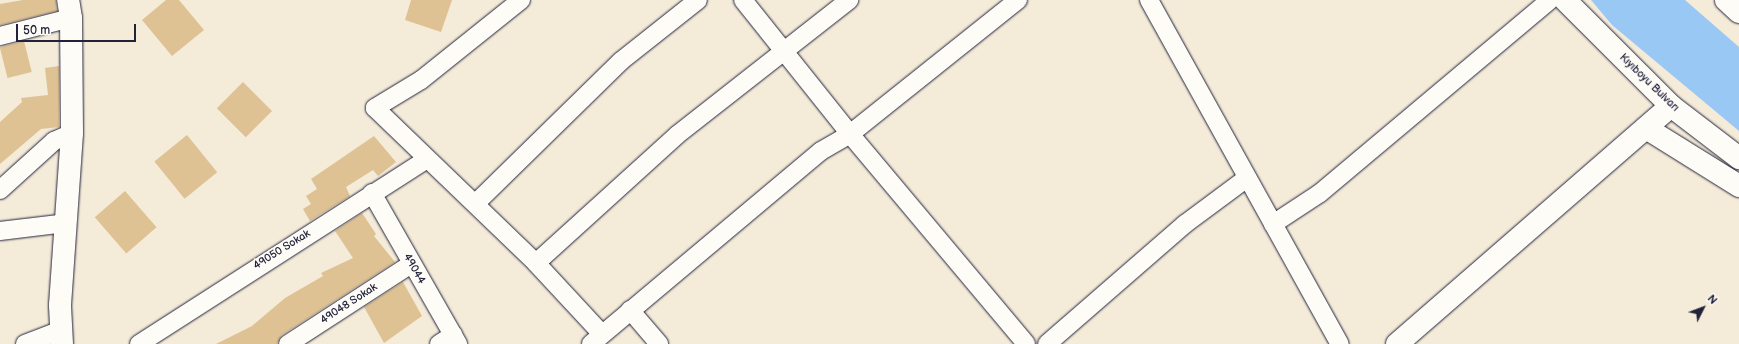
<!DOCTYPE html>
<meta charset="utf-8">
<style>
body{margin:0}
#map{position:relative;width:1739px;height:344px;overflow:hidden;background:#f4ebd9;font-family:"Balsamiq Sans",sans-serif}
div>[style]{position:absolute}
.water>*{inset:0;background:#9ac8f5}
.building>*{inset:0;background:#dec293;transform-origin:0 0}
.roads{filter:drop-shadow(0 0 1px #22223b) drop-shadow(0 0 1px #22223b)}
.street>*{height:18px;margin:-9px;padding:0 9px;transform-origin:9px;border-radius:9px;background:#fdfcf7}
.secondary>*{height:22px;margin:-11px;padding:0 11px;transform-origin:11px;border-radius:11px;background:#fdfcf7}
.primary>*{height:22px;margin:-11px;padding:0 11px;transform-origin:11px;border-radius:11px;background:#fdfcf7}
span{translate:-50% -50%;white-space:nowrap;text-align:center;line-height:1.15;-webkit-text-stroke:3.5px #fdfcf7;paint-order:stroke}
.street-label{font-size:11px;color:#22223b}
.north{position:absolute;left:1683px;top:288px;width:40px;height:40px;-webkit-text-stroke:3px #fdfcf7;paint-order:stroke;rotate:48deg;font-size:11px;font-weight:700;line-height:16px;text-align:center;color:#22223b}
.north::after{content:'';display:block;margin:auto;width:14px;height:18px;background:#22223b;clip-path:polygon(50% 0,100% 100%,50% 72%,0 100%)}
.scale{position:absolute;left:16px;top:24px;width:120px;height:18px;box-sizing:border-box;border:2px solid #22223b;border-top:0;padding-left:5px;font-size:12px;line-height:14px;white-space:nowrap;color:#22223b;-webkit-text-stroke:3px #fdfcf7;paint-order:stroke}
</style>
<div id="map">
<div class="water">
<div style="clip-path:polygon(1591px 0,1685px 0,1739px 47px,1739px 131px,1612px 25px)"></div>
</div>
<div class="building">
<div style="clip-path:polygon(23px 0,56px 0,57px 11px,0 25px,0 4px)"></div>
<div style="clip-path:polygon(166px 0,179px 0,204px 30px,172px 56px,142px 20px)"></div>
<div style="clip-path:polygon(411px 0,452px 0,441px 32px,405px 20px)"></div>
<div style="left:24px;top:41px;width:32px;height:25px;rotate:76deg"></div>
<div style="clip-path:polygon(59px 66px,59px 127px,41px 129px,0 164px,0 122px,22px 102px,21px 98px,48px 95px,45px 68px)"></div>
<div style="left:243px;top:82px;width:41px;height:37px;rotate:45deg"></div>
<div style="left:187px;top:135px;width:48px;height:42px;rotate:51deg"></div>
<div style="clip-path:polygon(374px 136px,396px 162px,378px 176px,373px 170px,346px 187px,350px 196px,310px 221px,303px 209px,311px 204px,306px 196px,317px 189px,311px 179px)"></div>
<div style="left:125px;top:191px;width:48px;height:40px;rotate:49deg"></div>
<div style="clip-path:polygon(362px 213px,376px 234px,374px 236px,395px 262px,282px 335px,277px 344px,216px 344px,252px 326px,285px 298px,323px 276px,321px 273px,353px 258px,335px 231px)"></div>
<div style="clip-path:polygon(403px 282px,422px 316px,384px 343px,364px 307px)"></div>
</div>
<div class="roads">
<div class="street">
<div style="left:521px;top:0;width:128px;rotate:141.3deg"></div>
<div style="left:421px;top:80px;width:54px;rotate:148.7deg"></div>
<div style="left:375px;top:108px;width:223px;rotate:43.9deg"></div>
<div style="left:536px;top:263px;width:97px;rotate:47.1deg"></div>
<div style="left:743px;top:0;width:171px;rotate:51.4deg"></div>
<div style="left:850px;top:134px;width:274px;rotate:50deg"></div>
<div style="left:1149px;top:0;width:393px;rotate:61deg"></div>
<div style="left:0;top:36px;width:73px;rotate:-14.2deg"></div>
<div style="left:0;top:190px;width:73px;rotate:-42.2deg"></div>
<div style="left:54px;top:141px;width:20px;rotate:-24deg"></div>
<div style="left:372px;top:193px;width:174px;rotate:60.3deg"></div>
<div style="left:476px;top:203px;width:203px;rotate:-44.4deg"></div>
<div style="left:621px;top:61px;width:98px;rotate:-38.4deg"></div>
<div style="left:1273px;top:224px;width:56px;rotate:-33.4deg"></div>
<div style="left:1320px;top:193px;width:300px;rotate:-40deg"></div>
<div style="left:0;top:231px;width:66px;rotate:-6.9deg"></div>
<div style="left:536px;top:263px;width:190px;rotate:-42.2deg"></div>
<div style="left:677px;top:135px;width:219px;rotate:-38.1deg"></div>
<div style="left:630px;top:310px;width:45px;rotate:49.5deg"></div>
<div style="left:25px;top:344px;width:39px;rotate:-21deg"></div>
<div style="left:139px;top:344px;width:342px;rotate:-32.7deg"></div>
<div style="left:288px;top:344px;width:147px;rotate:-33deg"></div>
<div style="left:439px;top:344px;width:17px;rotate:-33deg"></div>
<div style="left:591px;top:344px;width:300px;rotate:-40deg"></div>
<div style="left:821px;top:151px;width:34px;rotate:-30deg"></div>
<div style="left:850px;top:134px;width:215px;rotate:-38.6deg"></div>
<div style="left:1047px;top:344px;width:183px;rotate:-41deg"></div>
<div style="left:1185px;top:224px;width:77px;rotate:-36.6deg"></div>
</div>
<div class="secondary">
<div style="left:1646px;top:128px;width:110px;rotate:31.9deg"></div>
<div style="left:62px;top:344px;width:39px;rotate:-93deg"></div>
<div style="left:60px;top:305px;width:172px;rotate:-86deg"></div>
<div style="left:72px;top:133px;width:115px;rotate:-90.5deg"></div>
<div style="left:71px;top:18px;width:18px;rotate:-99deg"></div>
<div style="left:1397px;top:344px;width:363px;rotate:-41deg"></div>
</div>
<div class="primary">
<div style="left:1565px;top:0;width:150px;rotate:45deg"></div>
<div style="left:1671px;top:106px;width:86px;rotate:37.4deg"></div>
<div style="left:1726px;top:0;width:18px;rotate:43deg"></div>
</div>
</div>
<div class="street-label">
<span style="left:1649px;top:83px;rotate:44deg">Kıyıboyu Bulvarı</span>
<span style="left:282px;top:250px;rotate:-32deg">49050 Sokak</span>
<span style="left:414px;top:269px;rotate:60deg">49044</span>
<span style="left:349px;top:304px;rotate:-33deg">49048 Sokak</span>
</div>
<div class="north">N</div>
<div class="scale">50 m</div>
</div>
